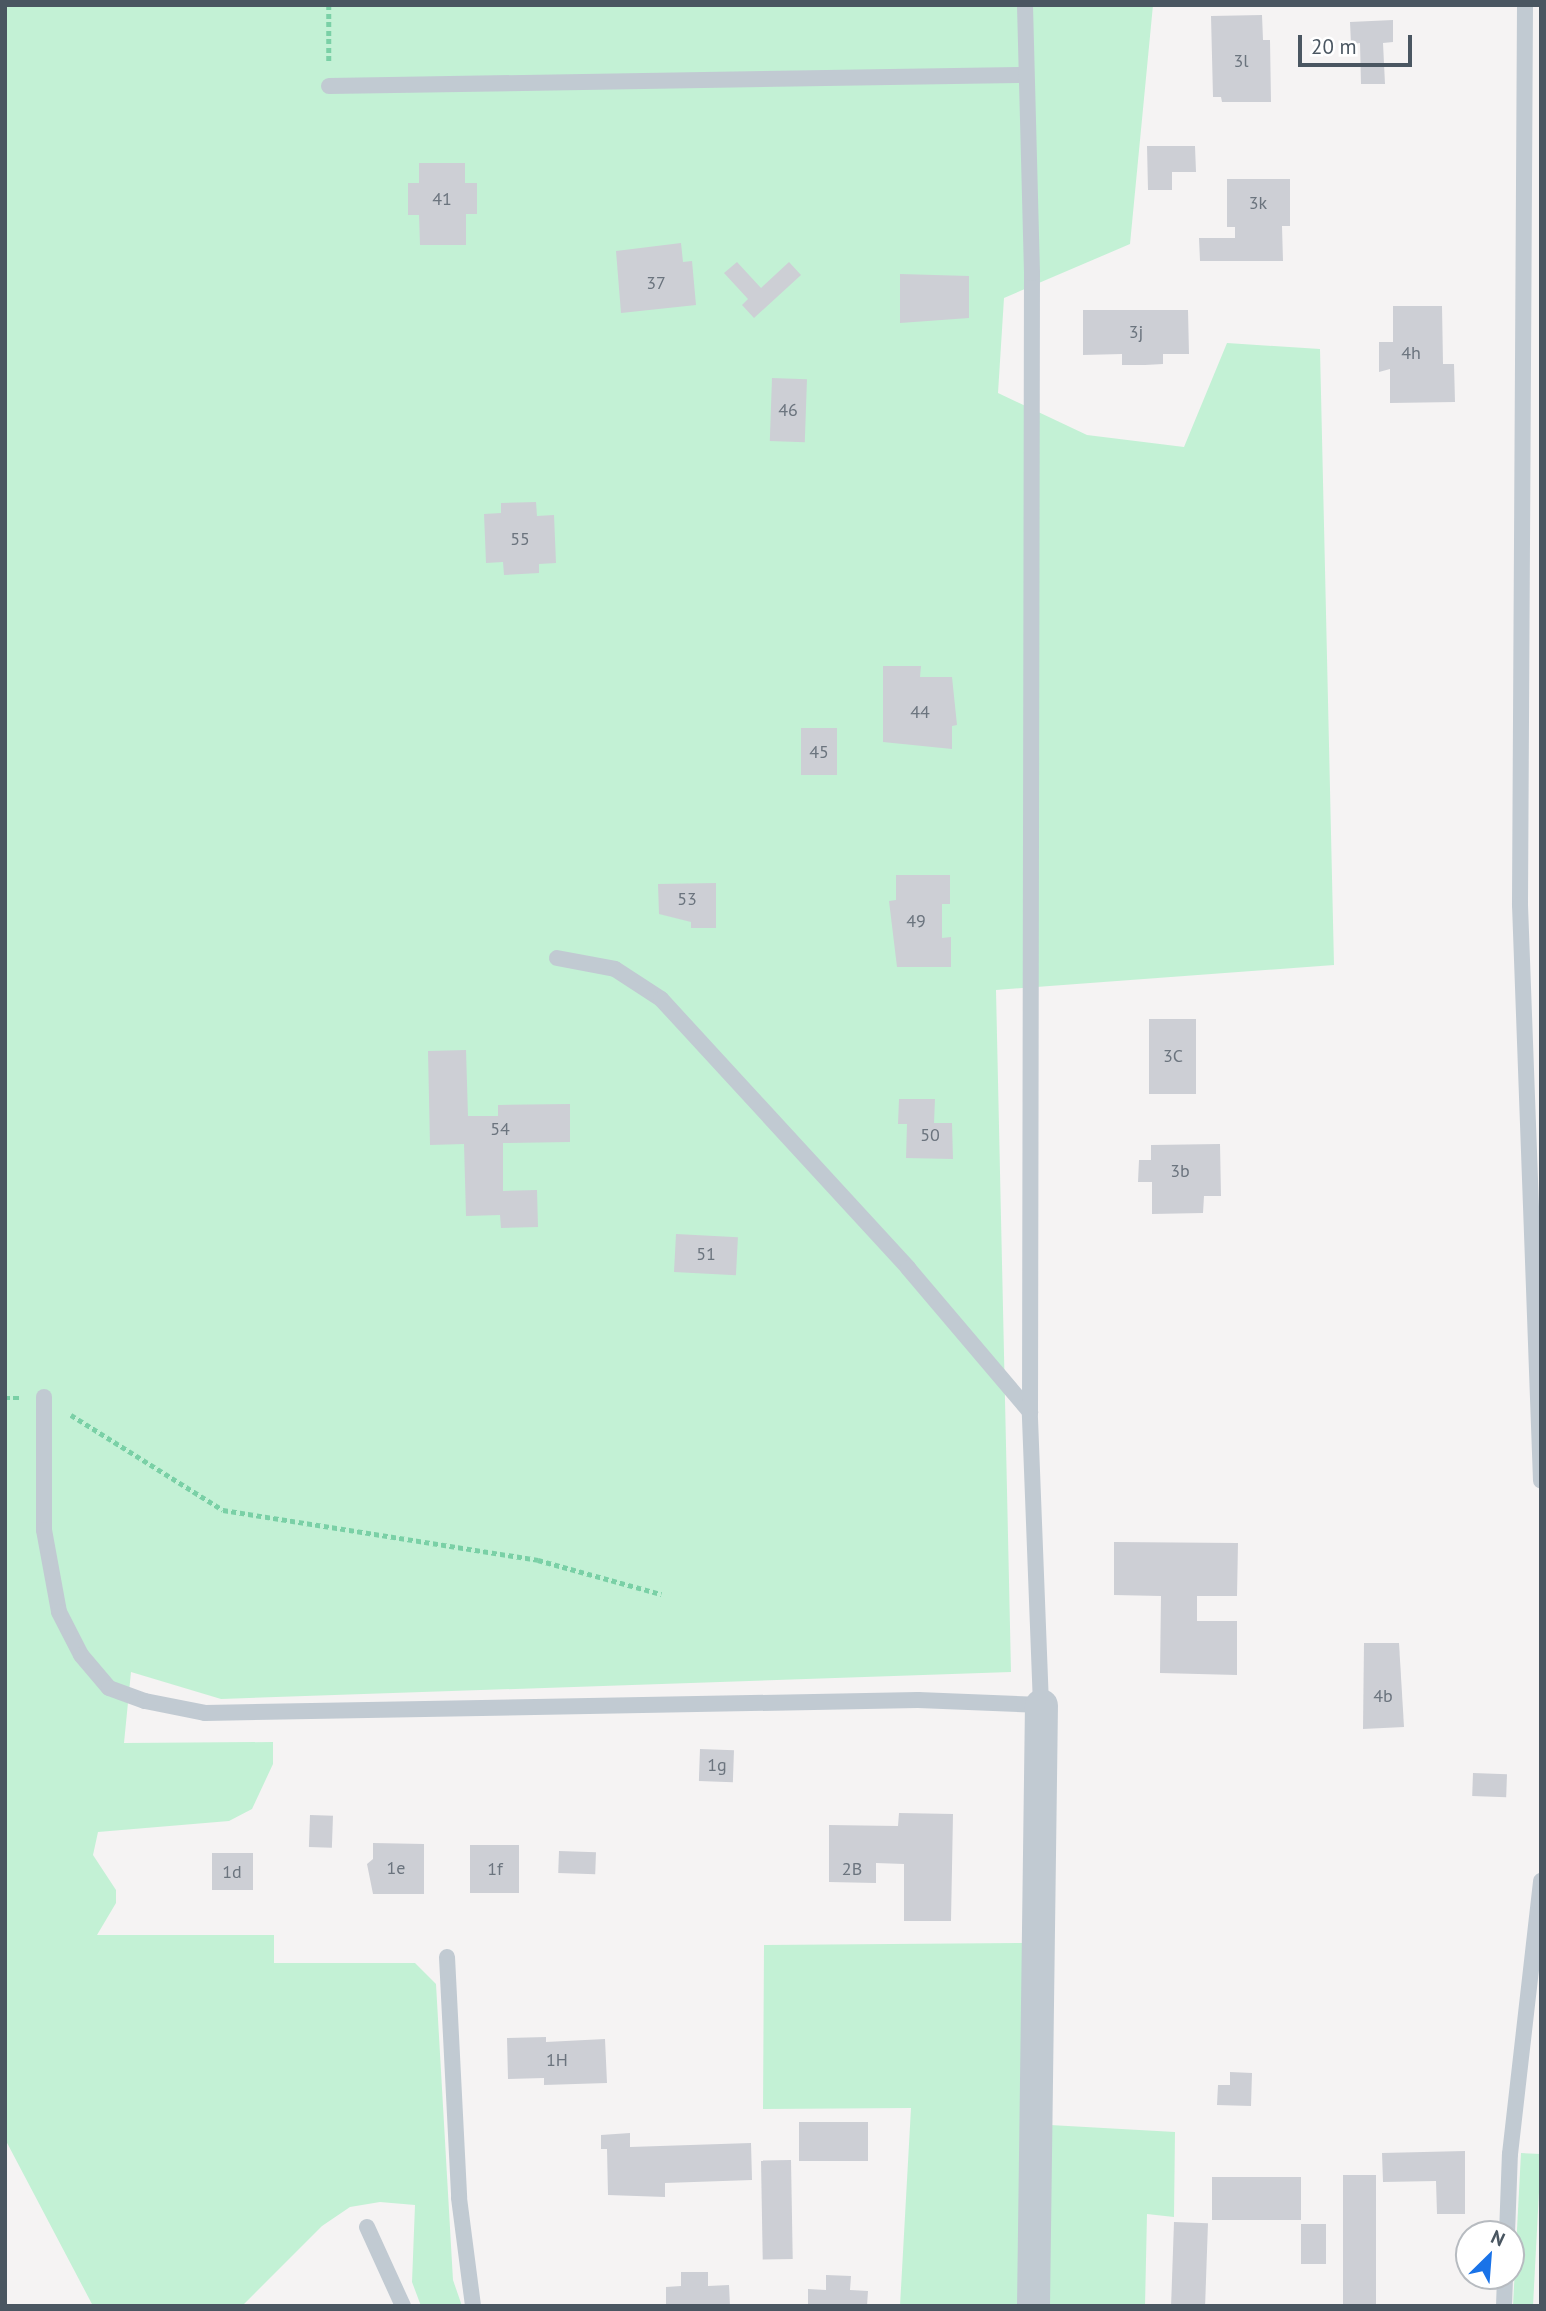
<!DOCTYPE html>
<style>
body{margin:0}
#map{position:relative;width:1546px;height:2311px;overflow:hidden;background:#f5f3f3;font-family:"PT Sans",sans-serif}
div>[style]{position:absolute}
.green>*{inset:0;background:#c3f1d5;transform-origin:0 0}
.building>*{inset:0;background:#cdcfd5;transform-origin:0 0}
.path>*{height:4.5px;margin-top:-2.25px;transform-origin:0;background:repeating-linear-gradient(90deg,#7ad0a6 0 5px,transparent 0 8.5px)}
.service>*{height:16px;margin:-8px;padding:0 8px;transform-origin:8px;border-radius:8px;background:#c1cad2}
.minor>*{height:33px;margin:-16.5px;padding:0 16.5px;transform-origin:16.5px;border-radius:16.5px;background:#c1cad2}
span{translate:-50% -50%;white-space:nowrap;text-align:center;line-height:1.15;-webkit-text-stroke:5px #fff;paint-order:stroke}
.number-label{font-size:18px;color:#6b747e}
.number-label span{-webkit-text-stroke-width:0}
.frame{position:absolute;inset:0;border:7px solid #4a5661;pointer-events:none}
.north{position:absolute;left:1455px;top:2220px;width:70px;height:70px;box-sizing:border-box;background:#fff;border:2px solid #b7bbc0;border-radius:50%;rotate:25deg;font-size:19px;font-weight:700;line-height:28px;text-align:center;color:#4a5661}
.north::after{content:'';display:block;margin:auto;width:24px;height:32px;background:#1a73e8;clip-path:polygon(50% 0,100% 100%,50% 72%,0 100%)}
.scale{position:absolute;left:1298px;top:35px;width:114px;height:32px;box-sizing:border-box;border:4px solid #4a5661;border-top:0;padding-left:9px;font-size:21px;line-height:24px;white-space:nowrap;color:#4a5661;-webkit-text-stroke:5px #fff;paint-order:stroke}
</style>
<div id="map">
<div class="green">
<div style="clip-path:polygon(5px 5px,1153px 5px,1130px 244px,1004px 298px,998px 393px,1087px 435px,1184px 447px,1227px 343px,1320px 349px,1334px 965px,996px 990px,1011px 1672px,221px 1699px,131px 1672px,124px 1743px,273px 1742px,273px 1764px,252px 1809px,229px 1821px,98px 1832px,93px 1855px,116px 1890px,116px 1903px,97px 1935px,274px 1935px,274px 1963px,415px 1963px,436px 1984px,453px 2280px,462px 2306px,421px 2306px,412px 2282px,415px 2205px,380px 2202px,350px 2207px,322px 2226px,242px 2306px,93px 2306px,5px 2139px)"></div>
<div style="clip-path:polygon(1024px 1943px,1020px 2306px,900px 2306px,911px 2108px,763px 2109px,764px 1945px)"></div>
<div style="clip-path:polygon(1050px 2125px,1175px 2132px,1174px 2217px,1147px 2214px,1145px 2306px,1049px 2306px)"></div>
<div style="left:1521px;top:2153px;width:20px;height:153px;rotate:3deg"></div>
</div>
<div class="building">
<div style="clip-path:polygon(1262px 15px,1263px 40px,1270px 40px,1271px 102px,1222px 102px,1221px 97px,1213px 97px,1211px 16px)"></div>
<div style="clip-path:polygon(1393px 20px,1393px 42px,1383px 43px,1385px 84px,1361px 84px,1360px 43px,1351px 44px,1350px 22px)"></div>
<div style="clip-path:polygon(1147px 146px,1195px 146px,1196px 172px,1172px 172px,1172px 190px,1148px 190px)"></div>
<div style="clip-path:polygon(419px 163px,465px 163px,465px 183px,477px 183px,477px 214px,466px 214px,466px 245px,420px 245px,419px 215px,408px 215px,408px 183px,419px 183px)"></div>
<div style="clip-path:polygon(1227px 179px,1290px 179px,1290px 226px,1282px 226px,1283px 261px,1200px 261px,1199px 238px,1235px 238px,1235px 227px,1227px 227px)"></div>
<div style="clip-path:polygon(681px 243px,683px 262px,692px 261px,696px 305px,621px 313px,616px 251px)"></div>
<div style="clip-path:polygon(737px 262px,761px 288px,789px 262px,801px 275px,754px 318px,742px 305px,748px 299px,724px 273px)"></div>
<div style="clip-path:polygon(900px 274px,969px 276px,969px 318px,900px 323px)"></div>
<div style="clip-path:polygon(1393px 306px,1442px 306px,1443px 364px,1454px 364px,1455px 402px,1390px 403px,1390px 369px,1379px 372px,1379px 342px,1393px 342px)"></div>
<div style="clip-path:polygon(1083px 310px,1188px 310px,1189px 354px,1163px 354px,1163px 364px,1145px 365px,1122px 365px,1122px 354px,1083px 355px)"></div>
<div style="left:772px;top:378px;width:35px;height:63px;rotate:2deg"></div>
<div style="clip-path:polygon(536px 502px,537px 516px,554px 515px,556px 563px,539px 564px,539px 573px,504px 575px,503px 562px,486px 563px,484px 514px,501px 513px,501px 503px)"></div>
<div style="clip-path:polygon(883px 666px,921px 666px,920px 677px,952px 677px,957px 725px,952px 726px,952px 749px,883px 742px)"></div>
<div style="left:801px;top:728px;width:36px;height:47px"></div>
<div style="clip-path:polygon(896px 875px,950px 875px,950px 904px,942px 904px,942px 938px,951px 937px,951px 967px,897px 967px,889px 901px,896px 900px)"></div>
<div style="clip-path:polygon(716px 883px,716px 928px,691px 928px,691px 922px,659px 914px,658px 884px)"></div>
<div style="left:1149px;top:1019px;width:47px;height:75px"></div>
<div style="clip-path:polygon(466px 1050px,468px 1116px,498px 1116px,498px 1105px,570px 1104px,570px 1142px,503px 1143px,503px 1191px,537px 1190px,538px 1227px,501px 1228px,500px 1215px,466px 1216px,464px 1144px,430px 1145px,428px 1051px)"></div>
<div style="clip-path:polygon(899px 1099px,935px 1099px,934px 1123px,952px 1123px,953px 1159px,906px 1158px,907px 1124px,898px 1124px)"></div>
<div style="clip-path:polygon(1220px 1144px,1221px 1196px,1204px 1196px,1203px 1213px,1152px 1214px,1152px 1182px,1138px 1182px,1139px 1160px,1151px 1160px,1151px 1145px)"></div>
<div style="left:676px;top:1234px;width:62px;height:38px;rotate:3deg"></div>
<div style="clip-path:polygon(1114px 1542px,1238px 1543px,1237px 1596px,1197px 1596px,1197px 1621px,1237px 1621px,1237px 1675px,1160px 1673px,1161px 1596px,1114px 1595px)"></div>
<div style="clip-path:polygon(1364px 1643px,1399px 1643px,1404px 1727px,1363px 1729px)"></div>
<div style="left:700px;top:1749px;width:34px;height:32px;rotate:2deg"></div>
<div style="left:1473px;top:1773px;width:34px;height:23px;rotate:2deg"></div>
<div style="clip-path:polygon(899px 1813px,953px 1814px,951px 1921px,904px 1921px,904px 1864px,876px 1863px,876px 1883px,829px 1882px,829px 1825px,898px 1826px)"></div>
<div style="left:310px;top:1815px;width:23px;height:32px;rotate:2deg"></div>
<div style="clip-path:polygon(373px 1843px,424px 1844px,424px 1894px,373px 1894px,367px 1864px,373px 1859px)"></div>
<div style="left:470px;top:1845px;width:49px;height:48px"></div>
<div style="left:559px;top:1851px;width:37px;height:22px;rotate:2deg"></div>
<div style="left:212px;top:1853px;width:41px;height:37px"></div>
<div style="clip-path:polygon(546px 2037px,546px 2042px,605px 2039px,607px 2083px,544px 2085px,544px 2078px,508px 2079px,507px 2038px)"></div>
<div style="clip-path:polygon(1230px 2072px,1252px 2073px,1251px 2106px,1217px 2105px,1218px 2085px,1230px 2085px)"></div>
<div style="left:799px;top:2122px;width:69px;height:39px"></div>
<div style="clip-path:polygon(630px 2133px,630px 2147px,751px 2143px,752px 2180px,665px 2183px,665px 2197px,608px 2195px,607px 2149px,601px 2149px,601px 2135px)"></div>
<div style="clip-path:polygon(1465px 2151px,1465px 2214px,1437px 2214px,1436px 2181px,1383px 2182px,1382px 2153px)"></div>
<div style="left:791px;top:2160px;width:99px;height:30px;rotate:89deg"></div>
<div style="left:1343px;top:2175px;width:33px;height:131px"></div>
<div style="left:1301px;top:2177px;width:43px;height:89px;rotate:90deg"></div>
<div style="left:1174px;top:2222px;width:34px;height:84px;rotate:2deg"></div>
<div style="left:1301px;top:2224px;width:25px;height:40px"></div>
<div style="clip-path:polygon(681px 2272px,708px 2272px,708px 2286px,729px 2285px,730px 2306px,666px 2306px,666px 2287px,681px 2286px)"></div>
<div style="clip-path:polygon(826px 2275px,851px 2276px,850px 2290px,868px 2291px,867px 2306px,808px 2306px,808px 2289px,826px 2290px)"></div>
</div>
<div class="path">
<div style="left:329px;top:5px;width:56px;rotate:90deg"></div>
<div style="left:5px;top:1398px;width:14px"></div>
<div style="left:71px;top:1415px;width:179px;rotate:32deg"></div>
<div style="left:223px;top:1510px;width:319px;rotate:9deg"></div>
<div style="left:538px;top:1560px;width:128px;rotate:15.5deg"></div>
</div>
<div class="service">
<div style="left:1525px;top:5px;width:900px;rotate:90.32deg"></div>
<div style="left:1520px;top:905px;width:576px;rotate:87.91deg"></div>
<div style="left:329px;top:86px;width:696px;rotate:-0.91deg"></div>
<div style="left:557px;top:958px;width:59px;rotate:10.7deg"></div>
<div style="left:615px;top:969px;width:55px;rotate:33.1deg"></div>
<div style="left:661px;top:999px;width:365px;rotate:47.4deg"></div>
<div style="left:908px;top:1268px;width:189px;rotate:49.7deg"></div>
<div style="left:44px;top:1397px;width:133px;rotate:90deg"></div>
<div style="left:44px;top:1530px;width:83px;rotate:79.6deg"></div>
<div style="left:59px;top:1612px;width:48px;rotate:62.9deg"></div>
<div style="left:81px;top:1655px;width:43px;rotate:49.7deg"></div>
<div style="left:109px;top:1688px;width:38px;rotate:20deg"></div>
<div style="left:145px;top:1701px;width:61px;rotate:11.3deg"></div>
<div style="left:205px;top:1713px;width:713px;rotate:-1.04deg"></div>
<div style="left:918px;top:1700px;width:123px;rotate:2.3deg"></div>
<div style="left:1041px;top:1705px;width:293px;rotate:-92.2deg"></div>
<div style="left:1030px;top:1412px;width:1139px;rotate:-89.9deg"></div>
<div style="left:1032px;top:273px;width:268px;rotate:-91.5deg"></div>
<div style="left:447px;top:1957px;width:241px;rotate:87.1deg"></div>
<div style="left:459px;top:2198px;width:109px;rotate:82.6deg"></div>
<div style="left:367px;top:2227px;width:87px;rotate:65.5deg"></div>
<div style="left:1507px;top:2234px;width:80px;rotate:-87.9deg"></div>
<div style="left:1510px;top:2154px;width:275px;rotate:-83.5deg"></div>
<div style="left:1504px;top:2306px;width:30px;rotate:-88deg"></div>
</div>
<div class="minor">
<div style="left:1033px;top:2306px;width:601px;rotate:-89.24deg"></div>
</div>
<div class="number-label">
<span style="left:1241px;top:61px">3l</span>
<span style="left:442px;top:199px">41</span>
<span style="left:1258px;top:203px">3k</span>
<span style="left:656px;top:283px">37</span>
<span style="left:1136px;top:332px">3j</span>
<span style="left:1411px;top:353px">4h</span>
<span style="left:788px;top:410px">46</span>
<span style="left:520px;top:539px">55</span>
<span style="left:920px;top:712px">44</span>
<span style="left:819px;top:752px">45</span>
<span style="left:687px;top:899px">53</span>
<span style="left:916px;top:921px">49</span>
<span style="left:1173px;top:1056px">3C</span>
<span style="left:500px;top:1129px">54</span>
<span style="left:930px;top:1135px">50</span>
<span style="left:1180px;top:1171px">3b</span>
<span style="left:706px;top:1254px">51</span>
<span style="left:1383px;top:1696px">4b</span>
<span style="left:717px;top:1765px">1g</span>
<span style="left:396px;top:1868px">1e</span>
<span style="left:495px;top:1869px">1f</span>
<span style="left:852px;top:1869px">2B</span>
<span style="left:232px;top:1872px">1d</span>
<span style="left:557px;top:2060px">1H</span>
</div>
<div class="frame"></div>
<div class="north">N</div>
<div class="scale">20 m</div>
</div>
